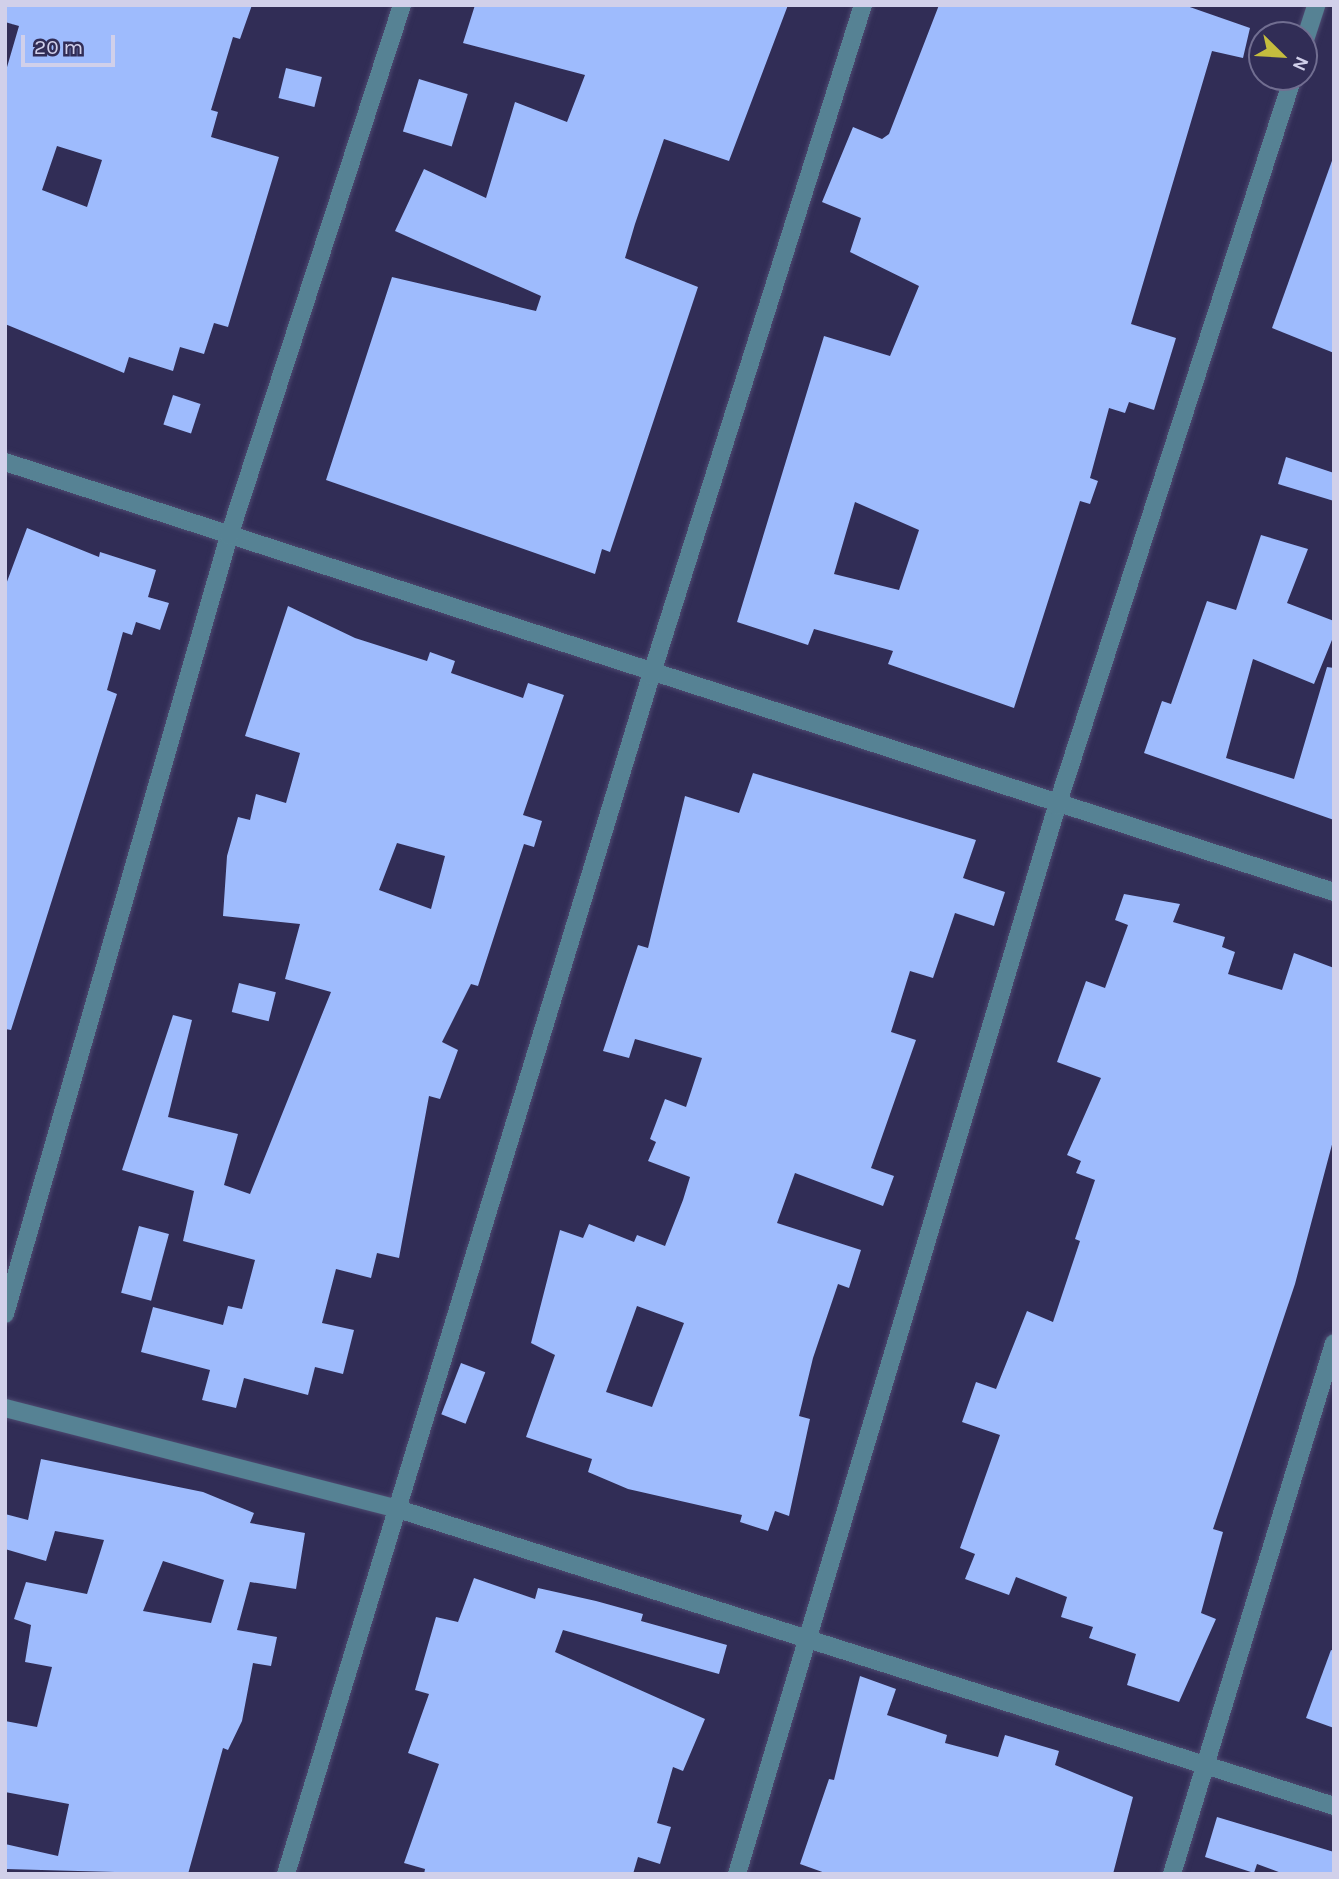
<!DOCTYPE html>
<style>
body{margin:0}
#map{position:relative;width:1339px;height:1879px;overflow:hidden;background:#312d56;font-family:Karla,sans-serif}
div>[style]{position:absolute}
.building>*{inset:0;background:#9ebbfd;transform-origin:0 0}
.roads{filter:drop-shadow(0 0 2px #4e4a71) drop-shadow(0 0 2px #4e4a71)}
.minor>*{height:18px;margin:-9px;padding:0 9px;transform-origin:9px;border-radius:9px;background:#568294}
span{translate:-50% -50%;white-space:nowrap;text-align:center;line-height:1.15;-webkit-text-stroke:7px #312d56;paint-order:stroke}
.frame{position:absolute;inset:0;border:7px solid #d1d0ea;pointer-events:none}
.north{position:absolute;left:1248px;top:21px;width:70px;height:70px;box-sizing:border-box;background:#312d56;border:2px solid #716e91;border-radius:50%;rotate:114deg;font-size:19px;font-weight:700;line-height:28px;text-align:center;color:#d1d0ea}
.north::after{content:'';display:block;margin:auto;width:24px;height:32px;background:#c4bc3e;clip-path:polygon(50% 0,100% 100%,50% 72%,0 100%)}
.scale{position:absolute;left:21px;top:35px;width:94px;height:32px;box-sizing:border-box;border:4px solid #d1d0ea;border-top:0;padding-left:9px;font-size:21px;line-height:24px;white-space:nowrap;color:#d1d0ea;-webkit-text-stroke:5px #312d56;paint-order:stroke}
</style>
<div id="map">
<div class="building">
<div style="clip-path:polygon(evenodd,5px 5px,252px 5px,240px 39px,233px 37px,211px 110px,218px 112px,211px 137px,279px 157px,228px 327px,214px 323px,204px 354px,180px 347px,173px 371px,129px 357px,124px 373px,5px 324px,5px 74px,19px 26px,5px 22px,5px 5px,57px 146px,102px 160px,87px 207px,42px 190px,57px 146px)"></div>
<div style="clip-path:polygon(475px 5px,788px 5px,729px 161px,664px 139px,635px 224px,625px 258px,698px 287px,610px 552px,602px 549px,595px 574px,326px 480px,392px 277px,536px 311px,541px 296px,395px 231px,424px 169px,486px 198px,515px 102px,567px 122px,585px 75px,463px 43px)"></div>
<div style="clip-path:polygon(evenodd,939px 5px,1184px 5px,1250px 28px,1243px 58px,1212px 51px,1131px 324px,1176px 338px,1154px 410px,1129px 402px,1125px 413px,1109px 408px,1090px 478px,1098px 481px,1090px 504px,1080px 501px,1014px 708px,888px 664px,893px 651px,814px 629px,808px 645px,737px 622px,824px 336px,890px 356px,919px 286px,850px 252px,861px 218px,822px 202px,853px 127px,882px 139px,889px 134px,939px 5px,855px 502px,919px 530px,899px 590px,834px 574px,855px 502px)"></div>
<div style="left:286px;top:68px;width:37px;height:31px;rotate:14deg"></div>
<div style="left:419px;top:79px;width:51px;height:55px;rotate:17deg"></div>
<div style="clip-path:polygon(1333px 158px,1334px 158px,1334px 353px,1272px 328px)"></div>
<div style="left:173px;top:395px;width:29px;height:31px;rotate:18deg"></div>
<div style="clip-path:polygon(1286px 457px,1334px 473px,1334px 501px,1278px 484px)"></div>
<div style="clip-path:polygon(27px 528px,99px 557px,100px 552px,156px 570px,148px 597px,169px 603px,160px 630px,136px 622px,132px 635px,123px 632px,107px 690px,117px 694px,11px 1030px,5px 1029px,5px 587px)"></div>
<div style="clip-path:polygon(1261px 535px,1308px 549px,1287px 603px,1334px 621px,1334px 635px,1314px 684px,1253px 659px,1226px 758px,1294px 779px,1327px 667px,1334px 668px,1334px 820px,1144px 753px,1162px 701px,1171px 704px,1207px 601px,1236px 610px)"></div>
<div style="clip-path:polygon(evenodd,288px 606px,355px 638px,427px 661px,430px 652px,455px 661px,451px 673px,523px 698px,528px 683px,564px 695px,523px 815px,542px 821px,534px 847px,524px 844px,478px 986px,471px 984px,442px 1042px,458px 1050px,440px 1099px,429px 1096px,399px 1258px,377px 1253px,371px 1278px,336px 1269px,322px 1323px,354px 1330px,343px 1374px,315px 1367px,308px 1395px,244px 1378px,236px 1408px,202px 1400px,210px 1370px,141px 1352px,153px 1307px,223px 1325px,228px 1306px,242px 1309px,255px 1260px,183px 1241px,194px 1191px,122px 1170px,173px 1015px,192px 1020px,168px 1117px,238px 1134px,224px 1185px,250px 1194px,331px 992px,285px 979px,300px 924px,223px 916px,227px 856px,238px 817px,250px 820px,256px 794px,286px 803px,300px 753px,245px 736px,288px 606px,397px 843px,445px 856px,431px 909px,379px 890px,397px 843px)"></div>
<div style="clip-path:polygon(evenodd,753px 773px,976px 840px,963px 878px,1005px 892px,994px 926px,955px 913px,933px 978px,910px 971px,891px 1032px,916px 1040px,871px 1168px,894px 1176px,883px 1206px,795px 1173px,777px 1223px,861px 1250px,849px 1288px,838px 1284px,813px 1358px,799px 1416px,810px 1419px,789px 1516px,775px 1511px,768px 1531px,740px 1522px,742px 1515px,628px 1489px,588px 1472px,592px 1459px,526px 1437px,555px 1355px,531px 1343px,560px 1230px,583px 1238px,589px 1224px,634px 1242px,637px 1235px,665px 1246px,683px 1200px,690px 1177px,648px 1161px,656px 1142px,650px 1139px,665px 1099px,686px 1107px,702px 1058px,635px 1039px,629px 1058px,603px 1051px,638px 945px,648px 948px,685px 796px,739px 813px,753px 773px,637px 1306px,684px 1323px,652px 1407px,606px 1392px,637px 1306px)"></div>
<div style="clip-path:polygon(1124px 894px,1180px 904px,1173px 922px,1225px 937px,1222px 947px,1235px 952px,1228px 974px,1282px 990px,1294px 953px,1334px 968px,1334px 1137px,1295px 1284px,1213px 1529px,1223px 1532px,1201px 1613px,1216px 1619px,1179px 1702px,1127px 1685px,1136px 1654px,1089px 1638px,1093px 1627px,1061px 1617px,1067px 1597px,1016px 1577px,1009px 1595px,965px 1579px,975px 1554px,960px 1548px,1000px 1435px,962px 1422px,976px 1382px,996px 1389px,1027px 1311px,1053px 1322px,1080px 1241px,1075px 1239px,1095px 1180px,1076px 1173px,1081px 1161px,1067px 1155px,1101px 1078px,1057px 1062px,1086px 981px,1105px 988px,1128px 925px,1115px 920px)"></div>
<div style="left:239px;top:983px;width:38px;height:30px;rotate:14deg"></div>
<div style="left:139px;top:1226px;width:31px;height:69px;rotate:15deg"></div>
<div style="left:461px;top:1363px;width:26px;height:55px;rotate:21deg"></div>
<div style="clip-path:polygon(evenodd,41px 1459px,203px 1492px,254px 1513px,250px 1523px,305px 1533px,296px 1589px,250px 1582px,237px 1630px,277px 1637px,271px 1666px,253px 1663px,242px 1721px,228px 1750px,223px 1748px,188px 1874px,5px 1869px,5px 1844px,58px 1856px,69px 1804px,5px 1792px,5px 1721px,37px 1727px,52px 1667px,25px 1662px,31px 1625px,14px 1619px,26px 1582px,87px 1594px,104px 1540px,55px 1531px,46px 1561px,5px 1549px,5px 1514px,28px 1520px,41px 1459px,163px 1561px,224px 1580px,211px 1623px,143px 1611px,163px 1561px)"></div>
<div style="clip-path:polygon(474px 1578px,535px 1599px,538px 1588px,596px 1601px,643px 1614px,641px 1621px,727px 1645px,719px 1674px,563px 1630px,555px 1652px,705px 1719px,683px 1771px,673px 1767px,657px 1823px,671px 1827px,660px 1864px,638px 1857px,633px 1874px,424px 1874px,425px 1869px,404px 1863px,439px 1764px,408px 1753px,429px 1694px,415px 1690px,436px 1617px,458px 1622px)"></div>
<div style="clip-path:polygon(1331px 1650px,1334px 1651px,1334px 1728px,1306px 1718px)"></div>
<div style="clip-path:polygon(860px 1676px,896px 1689px,887px 1715px,947px 1735px,945px 1743px,998px 1757px,1005px 1735px,1059px 1751px,1055px 1765px,1133px 1797px,1113px 1874px,828px 1874px,800px 1864px,829px 1779px,834px 1780px)"></div>
<div style="clip-path:polygon(1217px 1817px,1334px 1852px,1334px 1874px,1284px 1874px,1257px 1864px,1254px 1873px,1205px 1857px)"></div>
</div>
<div class="roads">
<div class="minor">
<div style="left:1304px;top:43px;width:40px;rotate:-72deg"></div>
<div style="left:5px;top:462px;width:1397px;rotate:17.93deg"></div>
<div style="left:5px;top:1314px;width:810px;rotate:-73.94deg"></div>
<div style="left:229px;top:536px;width:558px;rotate:-71.95deg"></div>
<div style="left:5px;top:1408px;width:409px;rotate:14.4deg"></div>
<div style="left:401px;top:1510px;width:979px;rotate:17.6deg"></div>
<div style="left:286px;top:1874px;width:1252px;rotate:-73.06deg"></div>
<div style="left:651px;top:676px;width:704px;rotate:-72.47deg"></div>
<div style="left:737px;top:1874px;width:1115px;rotate:-73.32deg"></div>
<div style="left:1057px;top:806px;width:766px;rotate:-72.06deg"></div>
<div style="left:1172px;top:1874px;width:555px;rotate:-73.03deg"></div>
</div>
</div>
<div class="frame"></div>
<div class="north">N</div>
<div class="scale">20 m</div>
</div>
